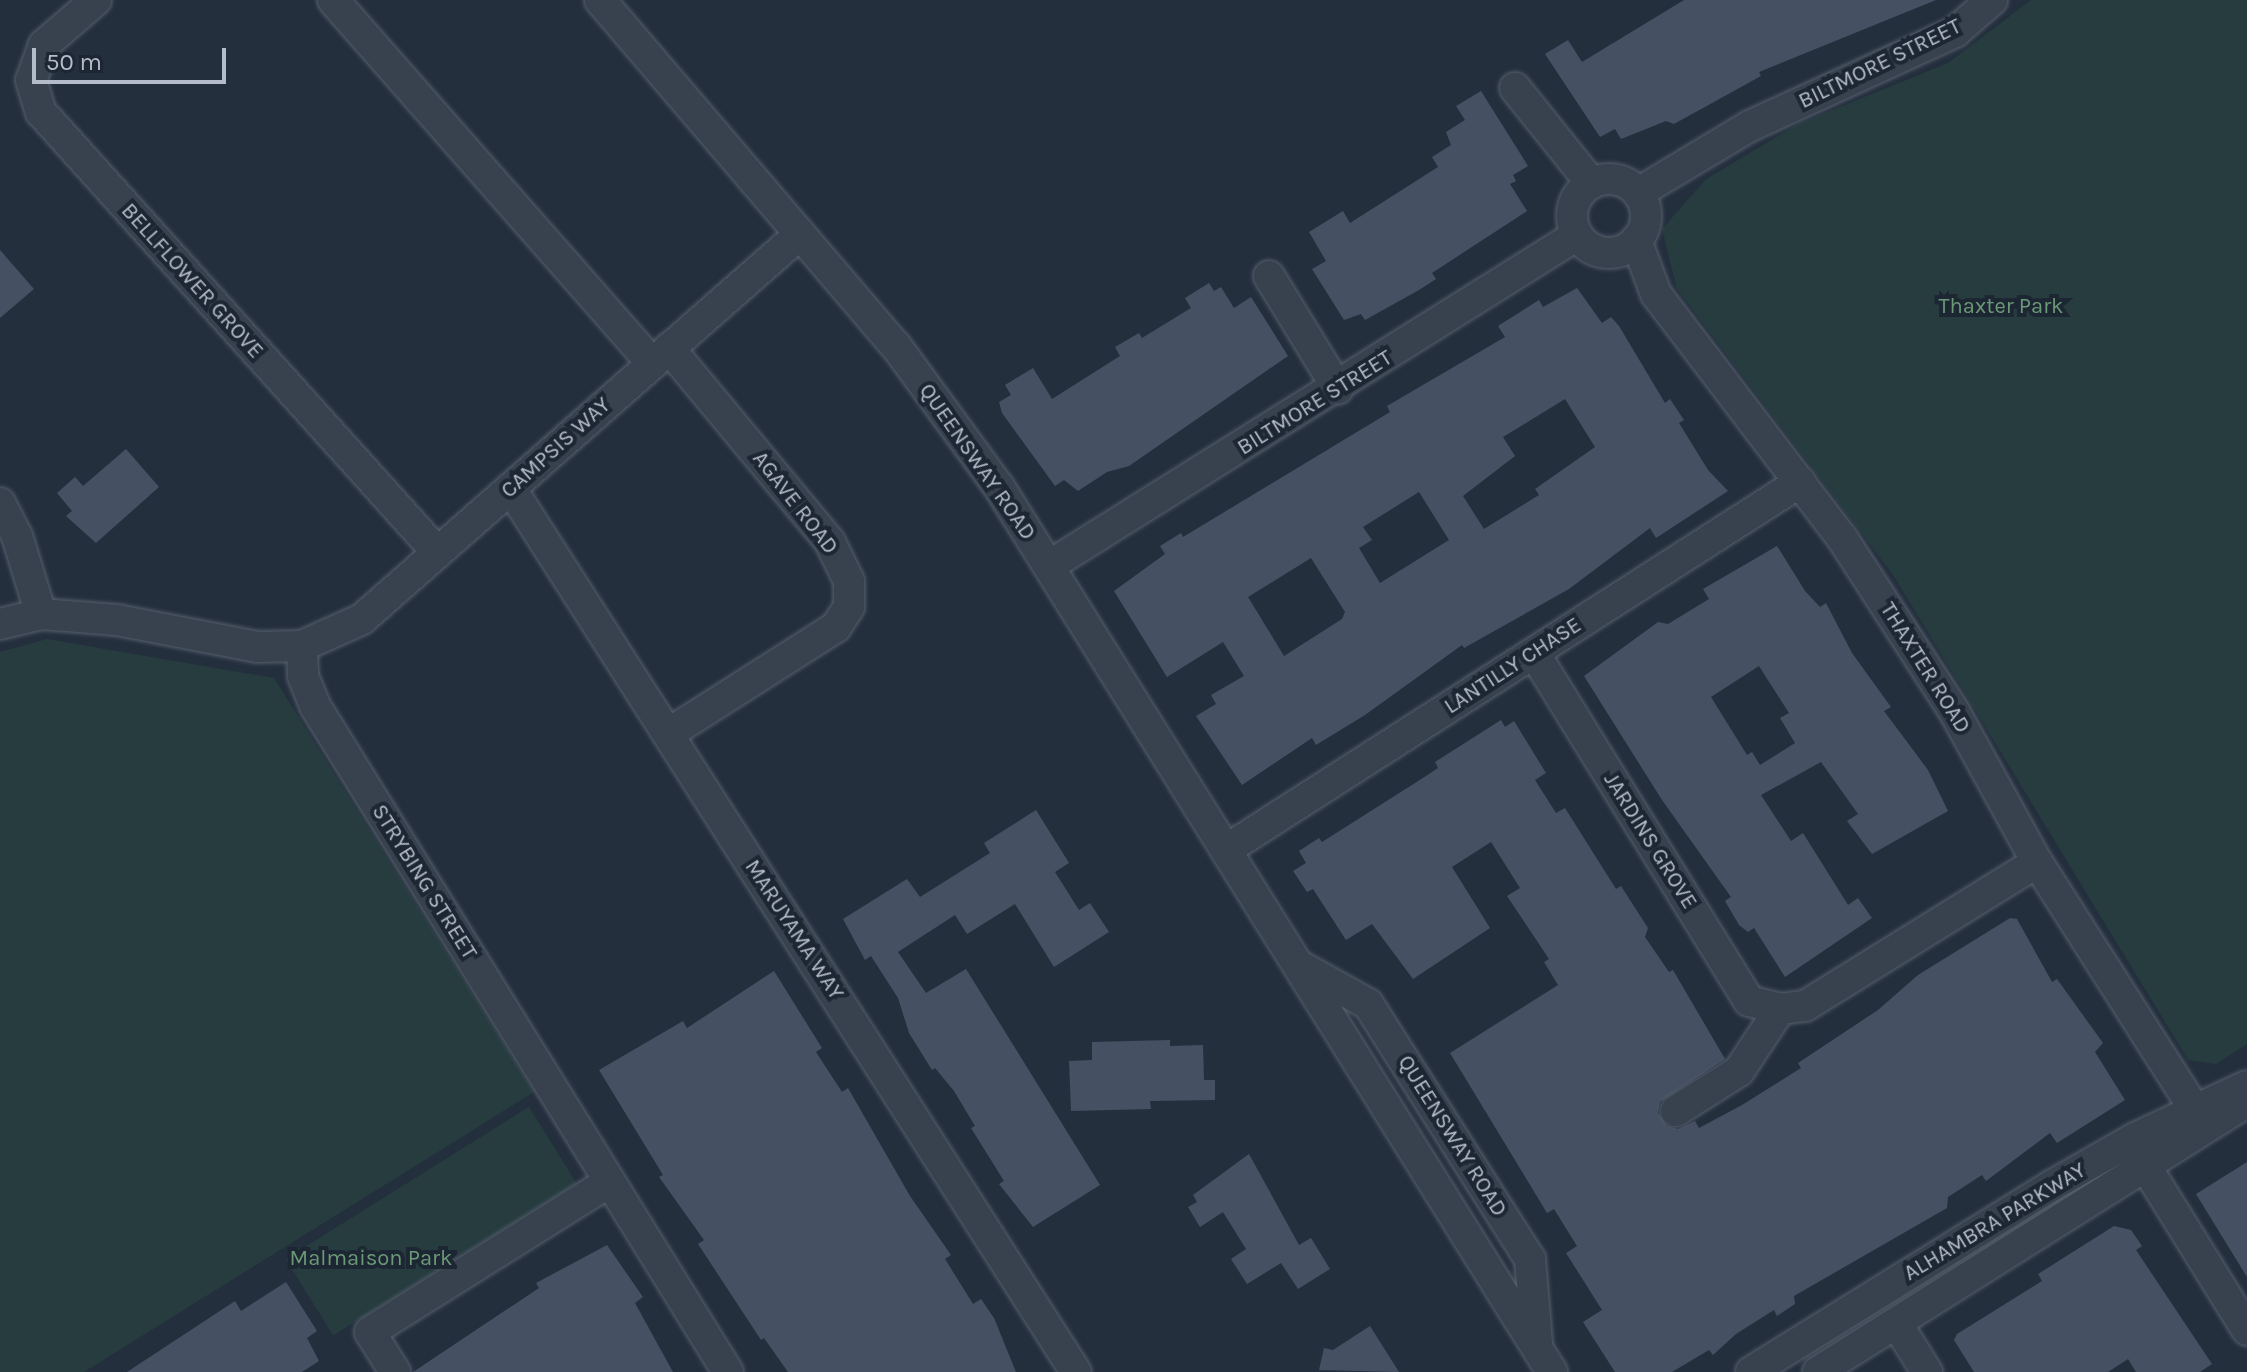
<!DOCTYPE html>
<style>
body{margin:0}
#map{position:relative;width:2247px;height:1372px;overflow:hidden;background:#242f3e;font-family:Karla,sans-serif}
div>[style]{position:absolute}
.green>*{inset:0;background:#263c3f;transform-origin:0 0}
.building>*{inset:0;background:#455162}
.roads{filter:drop-shadow(0 0 2px #565f6c) drop-shadow(0 0 2px #565f6c)}
.minor>*{height:30px;margin:-15px;padding:0 15px;transform-origin:15px;border-radius:15px;background:#38414e}
.minor>.ring{margin:-15px;padding:0;box-sizing:content-box;background:none;border:30px solid #38414e;border-radius:50%}
span{translate:-50% -50%;white-space:nowrap;text-align:center;line-height:1.15;-webkit-text-stroke:8px #1d2633;paint-order:stroke}
.street-label{font-size:22px;color:#b4bcc9}
.park-label{font-size:22px;color:#6b9a76}
.scale{position:absolute;left:32px;top:48px;width:194px;height:36px;box-sizing:border-box;border:4px solid #b4bcc9;border-top:0;padding-left:10px;font-size:24px;line-height:28px;white-space:nowrap;color:#b4bcc9;-webkit-text-stroke:6px #1d2633;paint-order:stroke}
</style>
<div id="map">
<div class="green">
<div style="clip-path:polygon(2031px 0,2247px 0,2247px 1044px,2216px 1064px,2188px 1060px,1893px 575px,1677px 289px,1662px 229px,1706px 179px,1798px 124px,1948px 63px)"></div>
<div style="clip-path:polygon(47px 639px,274px 678px,534px 1092px,84px 1372px,0 1372px,0 652px)"></div>
<div style="left:529px;top:1107px;width:90px;height:287px;rotate:58deg"></div>
</div>
<div class="building">
<div style="clip-path:polygon(1684px 0,1936px 0,1759px 72px,1761px 76px,1674px 124px,1666px 121px,1621px 139px,1615px 129px,1600px 137px,1545px 54px,1568px 40px,1582px 62px)"></div>
<div style="clip-path:polygon(1481px 91px,1528px 166px,1513px 175px,1516px 181px,1510px 184px,1527px 211px,1432px 273px,1436px 279px,1419px 290px,1365px 320px,1361px 314px,1344px 320px,1312px 269px,1326px 261px,1309px 232px,1343px 211px,1350px 223px,1438px 167px,1432px 157px,1451px 145px,1446px 132px,1465px 120px,1456px 106px)"></div>
<div style="clip-path:polygon(0 250px,34px 289px,0 318px)"></div>
<div style="clip-path:polygon(1209px 283px,1214px 291px,1221px 287px,1234px 308px,1251px 297px,1288px 356px,1129px 466px,1107px 472px,1078px 491px,1064px 480px,1055px 486px,1002px 413px,999px 402px,1011px 395px,1005px 385px,1033px 368px,1052px 399px,1120px 356px,1115px 347px,1139px 333px,1142px 338px,1191px 308px,1185px 298px)"></div>
<div style="clip-path:polygon(evenodd,1577px 288px,1602px 323px,1611px 317px,1619px 326px,1665px 403px,1670px 399px,1684px 420px,1679px 423px,1708px 470px,1728px 491px,1656px 538px,1650px 528px,1569px 589px,1464px 648px,1462px 645px,1365px 715px,1316px 745px,1312px 738px,1242px 785px,1196px 716px,1216px 704px,1211px 695px,1244px 676px,1223px 642px,1167px 677px,1114px 591px,1165px 554px,1160px 546px,1181px 533px,1183px 537px,1390px 412px,1387px 406px,1505px 337px,1498px 326px,1539px 300px,1543px 307px,1577px 288px,1565px 399px,1595px 447px,1535px 489px,1539px 495px,1484px 529px,1463px 496px,1515px 456px,1503px 437px,1565px 399px,1577px 288px,1419px 492px,1449px 540px,1380px 583px,1359px 548px,1372px 540px,1363px 527px,1419px 492px,1577px 288px,1311px 558px,1345px 612px,1342px 619px,1284px 656px,1248px 597px,1311px 558px)"></div>
<div style="clip-path:polygon(126px 449px,159px 487px,96px 543px,66px 516px,72px 511px,57px 493px,75px 477px,83px 486px)"></div>
<div style="clip-path:polygon(evenodd,1777px 546px,1805px 591px,1820px 607px,1826px 603px,1852px 653px,1891px 707px,1884px 711px,1928px 770px,1948px 811px,1872px 854px,1847px 821px,1858px 814px,1821px 762px,1761px 795px,1791px 841px,1803px 833px,1848px 905px,1858px 898px,1872px 918px,1785px 977px,1754px 928px,1748px 932px,1739px 925px,1725px 901px,1731px 897px,1662px 800px,1584px 676px,1658px 622px,1668px 624px,1709px 599px,1703px 589px,1777px 546px,1759px 666px,1789px 713px,1780px 718px,1795px 743px,1760px 765px,1752px 752px,1747px 755px,1711px 697px,1759px 666px)"></div>
<div style="clip-path:polygon(1501px 720px,1505px 727px,1514px 721px,1546px 773px,1535px 780px,1556px 813px,1565px 808px,1616px 889px,1621px 886px,1648px 928px,1645px 937px,1669px 972px,1673px 970px,1725px 1059px,1660px 1102px,1658px 1113px,1667px 1126px,1678px 1129px,1695px 1121px,1699px 1128px,1742px 1105px,1801px 1068px,1798px 1063px,1878px 1010px,1918px 975px,2010px 918px,2017px 919px,2052px 982px,2057px 979px,2103px 1043px,2095px 1052px,2125px 1100px,2057px 1143px,2050px 1133px,1986px 1181px,1982px 1175px,1948px 1197px,1947px 1208px,1794px 1296px,1795px 1304px,1777px 1316px,1774px 1310px,1736px 1334px,1713px 1355px,1709px 1350px,1672px 1372px,1615px 1372px,1583px 1322px,1602px 1310px,1566px 1253px,1577px 1246px,1554px 1209px,1547px 1213px,1450px 1053px,1558px 985px,1544px 962px,1549px 959px,1507px 896px,1520px 888px,1491px 842px,1452px 867px,1490px 928px,1413px 979px,1372px 924px,1346px 940px,1313px 889px,1307px 892px,1293px 871px,1306px 863px,1299px 851px,1319px 838px,1322px 842px,1426px 776px,1438px 768px,1435px 762px)"></div>
<div style="clip-path:polygon(1036px 810px,1069px 863px,1055px 872px,1079px 910px,1090px 903px,1109px 932px,1054px 967px,1015px 904px,967px 934px,955px 915px,898px 952px,926px 993px,966px 969px,1100px 1185px,1033px 1227px,999px 1184px,1004px 1181px,971px 1128px,975px 1126px,954px 1091px,935px 1068px,932px 1070px,909px 1033px,898px 998px,871px 956px,865px 960px,843px 919px,907px 879px,920px 897px,990px 853px,984px 843px)"></div>
<div style="clip-path:polygon(774px 971px,822px 1048px,816px 1052px,842px 1092px,848px 1088px,910px 1196px,951px 1255px,945px 1259px,973px 1304px,981px 1299px,994px 1318px,1016px 1372px,788px 1372px,764px 1338px,761px 1340px,698px 1244px,704px 1240px,659px 1177px,663px 1175px,599px 1070px,683px 1021px,687px 1028px)"></div>
<div style="clip-path:polygon(1170px 1040px,1170px 1046px,1203px 1045px,1204px 1080px,1215px 1080px,1215px 1100px,1150px 1101px,1151px 1109px,1071px 1111px,1069px 1061px,1092px 1060px,1092px 1042px)"></div>
<div style="clip-path:polygon(1249px 1154px,1299px 1245px,1311px 1238px,1330px 1269px,1298px 1289px,1281px 1263px,1247px 1284px,1231px 1259px,1246px 1249px,1223px 1212px,1200px 1227px,1188px 1207px,1197px 1202px,1193px 1195px)"></div>
<div style="clip-path:polygon(2247px 1162px,2247px 1277px,2196px 1194px)"></div>
<div style="clip-path:polygon(2114px 1226px,2131px 1230px,2142px 1246px,2136px 1250px,2212px 1364px,2200px 1372px,2136px 1372px,2128px 1359px,2108px 1372px,1974px 1372px,1954px 1340px,1957px 1334px,2042px 1281px,2038px 1274px)"></div>
<div style="clip-path:polygon(607px 1245px,643px 1297px,635px 1303px,673px 1372px,413px 1372px,539px 1288px,536px 1283px)"></div>
<div style="clip-path:polygon(286px 1282px,317px 1331px,307px 1338px,319px 1361px,302px 1372px,127px 1372px,235px 1301px,241px 1311px)"></div>
<div style="clip-path:polygon(1370px 1326px,1399px 1372px,1319px 1370px,1324px 1348px,1333px 1350px)"></div>
</div>
<div class="roads">
<div class="minor">
<div style="left:96px;top:0;width:69px;rotate:139.1deg"></div>
<div style="left:44px;top:45px;width:37px;rotate:110deg"></div>
<div style="left:31px;top:80px;width:34px;rotate:73deg"></div>
<div style="left:41px;top:112px;width:592px;rotate:48.01deg"></div>
<div style="left:333px;top:0;width:483px;rotate:48.7deg"></div>
<div style="left:600px;top:0;width:455px;rotate:49.5deg"></div>
<div style="left:896px;top:346px;width:175px;rotate:53.9deg"></div>
<div style="left:999px;top:487px;width:1044px;rotate:58deg"></div>
<div style="left:1515px;top:88px;width:122px;rotate:51.3deg"></div>
<div class="ring" style="left:1572px;top:179px;width:44px;height:44px"></div>
<div style="left:1638px;top:193px;width:131px;rotate:-30.9deg"></div>
<div style="left:1750px;top:126px;width:226px;rotate:-24.6deg"></div>
<div style="left:1955px;top:32px;width:49px;rotate:-40.9deg"></div>
<div style="left:1636px;top:240px;width:58px;rotate:69.7deg"></div>
<div style="left:1656px;top:294px;width:307px;rotate:52.7deg"></div>
<div style="left:1842px;top:538px;width:208px;rotate:57.1deg"></div>
<div style="left:1955px;top:713px;width:170px;rotate:61.2deg"></div>
<div style="left:2037px;top:862px;width:294px;rotate:57.5deg"></div>
<div style="left:1269px;top:276px;width:132px;rotate:58.6deg"></div>
<div style="left:511px;top:489px;width:1048px;rotate:57.39deg"></div>
<div style="left:0;top:503px;width:37px;rotate:63deg"></div>
<div style="left:17px;top:536px;width:82px;rotate:72.9deg"></div>
<div style="left:1049px;top:566px;width:623px;rotate:-32.08deg"></div>
<div style="left:0;top:624px;width:42px;rotate:-13.7deg"></div>
<div style="left:41px;top:614px;width:76px;rotate:4.5deg"></div>
<div style="left:117px;top:620px;width:143px;rotate:10.9deg"></div>
<div style="left:257px;top:647px;width:45px;rotate:-1.3deg"></div>
<div style="left:302px;top:646px;width:30px;rotate:88deg"></div>
<div style="left:303px;top:676px;width:32px;rotate:68deg"></div>
<div style="left:315px;top:706px;width:784px;rotate:58.2deg"></div>
<div style="left:302px;top:646px;width:66px;rotate:-24.2deg"></div>
<div style="left:362px;top:619px;width:583px;rotate:-41.32deg"></div>
<div style="left:1534px;top:653px;width:409px;rotate:58.3deg"></div>
<div style="left:1749px;top:1001px;width:32px;rotate:14deg"></div>
<div style="left:1780px;top:1009px;width:25px;rotate:-7deg"></div>
<div style="left:1805px;top:1006px;width:273px;rotate:-31.8deg"></div>
<div style="left:668px;top:734px;width:199px;rotate:-32.5deg"></div>
<div style="left:836px;top:627px;width:24px;rotate:-57deg"></div>
<div style="left:849px;top:607px;width:26px;rotate:-90deg"></div>
<div style="left:849px;top:581px;width:43px;rotate:-116deg"></div>
<div style="left:830px;top:542px;width:252px;rotate:-129.7deg"></div>
<div style="left:1226px;top:850px;width:682px;rotate:-32.66deg"></div>
<div style="left:1300px;top:966px;width:78px;rotate:29.2deg"></div>
<div style="left:1368px;top:1004px;width:302px;rotate:57.6deg"></div>
<div style="left:1530px;top:1259px;width:83px;rotate:85.2deg"></div>
<div style="left:1676px;top:1111px;width:75px;rotate:-32.4deg"></div>
<div style="left:1739px;top:1071px;width:74px;rotate:-56.5deg"></div>
<div style="left:2146px;top:1167px;width:192px;rotate:58.2deg"></div>
<div style="left:1897px;top:1324px;width:57px;rotate:58deg"></div>
<div style="left:395px;top:1372px;width:47px;rotate:-122deg"></div>
<div style="left:370px;top:1332px;width:282px;rotate:-32.1deg"></div>
<div style="left:1751px;top:1372px;width:353px;rotate:-31.8deg"></div>
<div style="left:2051px;top:1186px;width:97px;rotate:-29.7deg"></div>
<div style="left:2135px;top:1138px;width:123px;rotate:-24.9deg"></div>
<div style="left:1818px;top:1372px;width:497px;rotate:-32.2deg"></div>
</div>
</div>
<div class="street-label">
<span style="left:1880px;top:64px;rotate:-26deg">BILTMORE STREET</span>
<span style="left:192px;top:281px;rotate:48deg">BELLFLOWER GROVE</span>
<span style="left:1315px;top:403px;rotate:-32deg">BILTMORE STREET</span>
<span style="left:556px;top:448px;rotate:-42deg">CAMPSIS WAY</span>
<span style="left:977px;top:462px;rotate:55deg">QUEENSWAY ROAD</span>
<span style="left:795px;top:503px;rotate:52deg">AGAVE ROAD</span>
<span style="left:1513px;top:666px;rotate:-33deg">LANTILLY CHASE</span>
<span style="left:1925px;top:668px;rotate:58deg">THAXTER ROAD</span>
<span style="left:1650px;top:841px;rotate:58deg">JARDINS GROVE</span>
<span style="left:424px;top:882px;rotate:58deg">STRYBING STREET</span>
<span style="left:794px;top:930px;rotate:57deg">MARUYAMA WAY</span>
<span style="left:1452px;top:1136px;rotate:58deg">QUEENSWAY ROAD</span>
<span style="left:1995px;top:1222px;rotate:-31deg">ALHAMBRA PARKWAY</span>
</div>
<div class="park-label">
<span style="left:2001px;top:307px">Thaxter Park</span>
<span style="left:371px;top:1259px">Malmaison Park</span>
</div>
<div class="scale">50 m</div>
</div>
